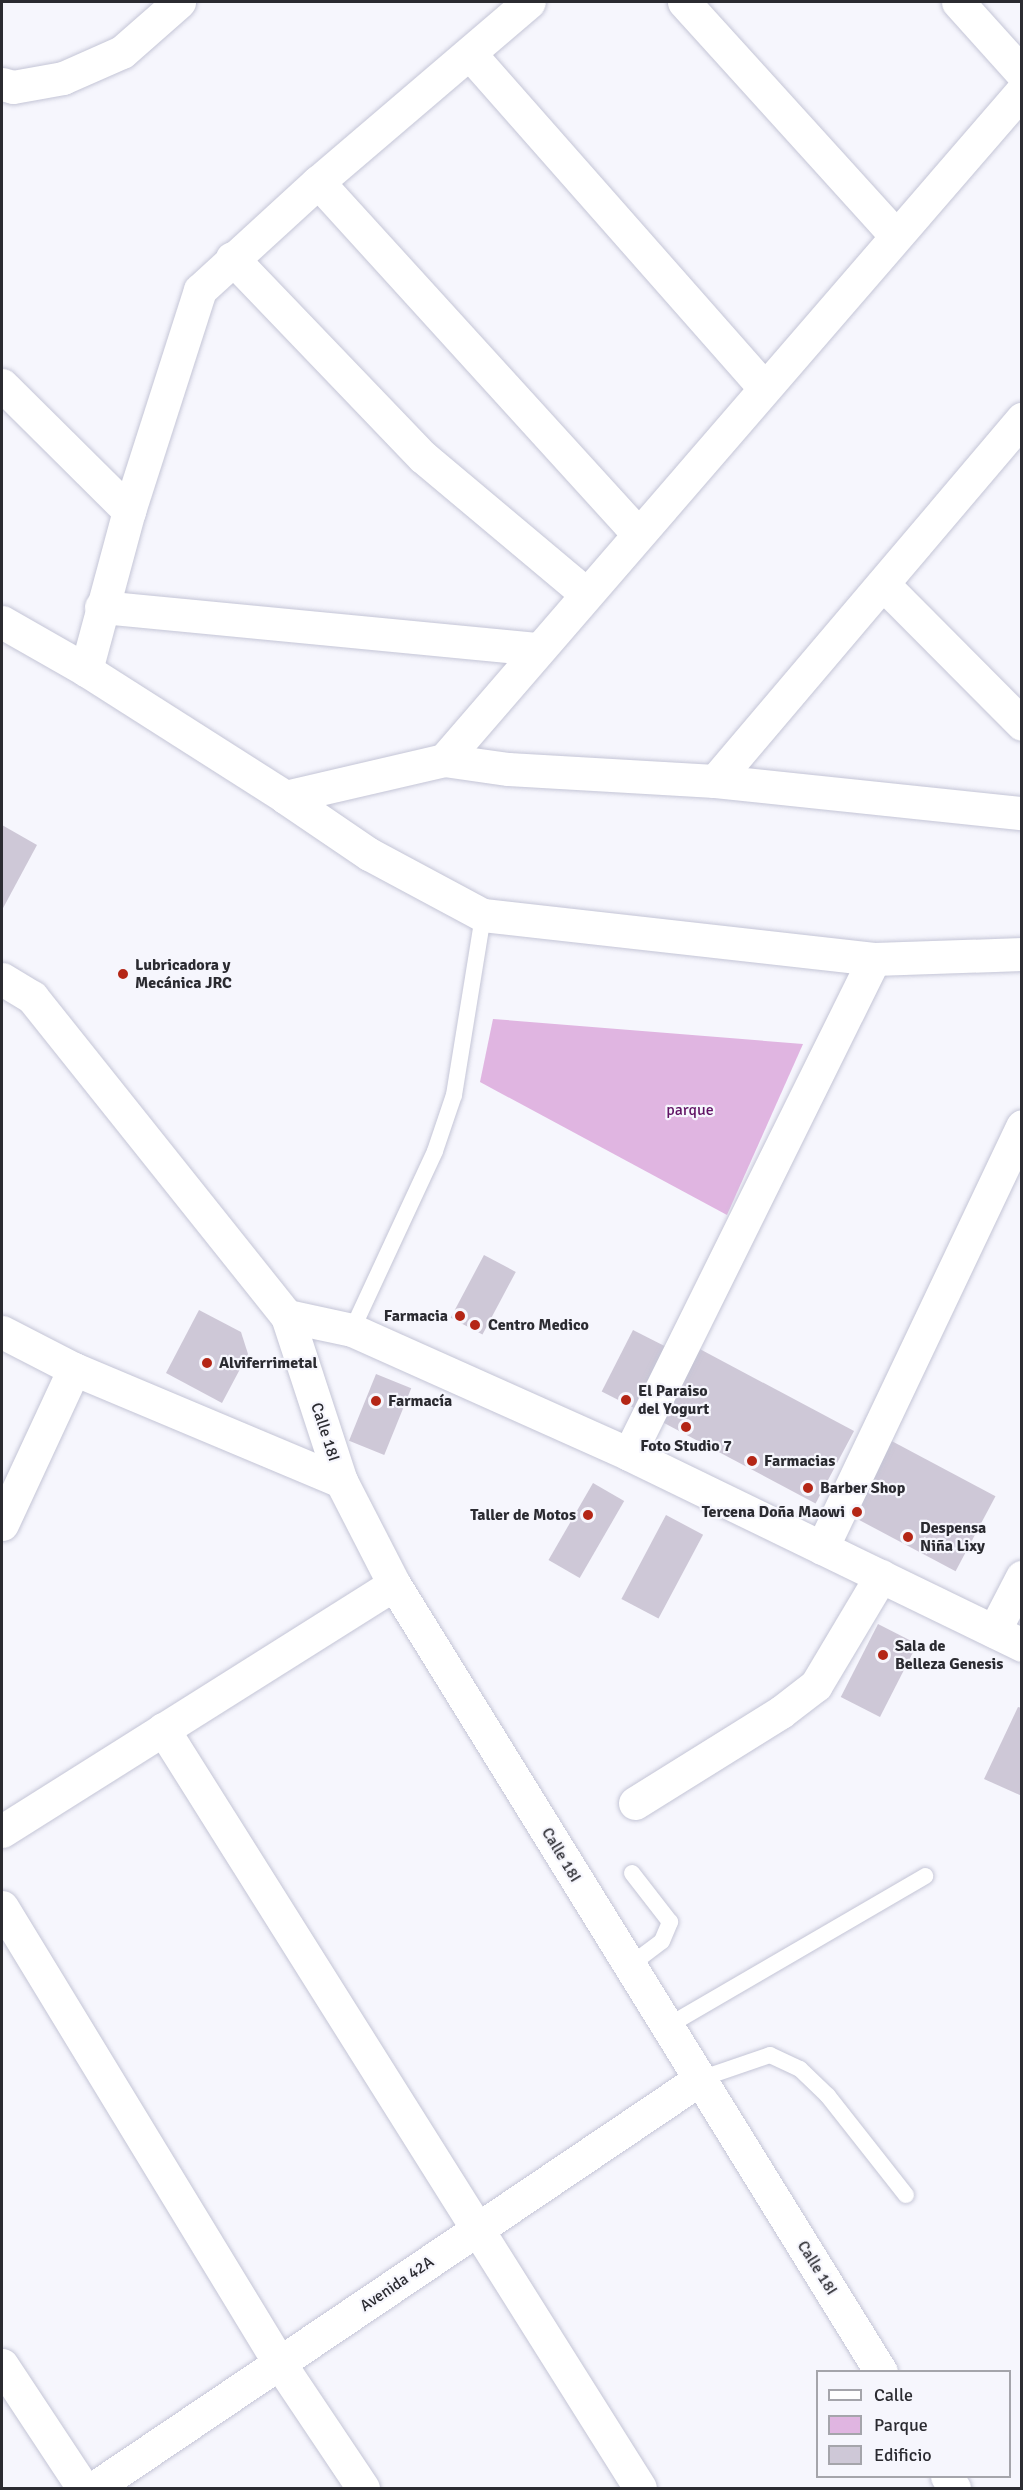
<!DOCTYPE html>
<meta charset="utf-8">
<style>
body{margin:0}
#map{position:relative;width:1023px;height:2490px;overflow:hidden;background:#f6f6fd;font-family:Signika,sans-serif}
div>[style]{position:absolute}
.green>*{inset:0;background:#e0b5e1}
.building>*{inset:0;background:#cec8d7;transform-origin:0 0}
.roads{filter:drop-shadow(0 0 2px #c4c5d6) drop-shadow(0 0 2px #c4c5d6)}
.lane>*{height:16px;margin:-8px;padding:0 8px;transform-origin:8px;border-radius:8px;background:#fff}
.street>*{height:33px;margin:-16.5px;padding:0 16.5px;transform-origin:16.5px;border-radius:16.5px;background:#fff}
.secondary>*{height:33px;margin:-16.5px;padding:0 16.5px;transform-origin:16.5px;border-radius:16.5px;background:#fff}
.dots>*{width:16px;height:16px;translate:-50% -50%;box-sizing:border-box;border:3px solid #f6f6fd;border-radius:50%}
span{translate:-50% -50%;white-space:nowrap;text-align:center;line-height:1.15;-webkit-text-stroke:4.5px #f6f6fd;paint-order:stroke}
.poi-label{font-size:16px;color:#2b2b31;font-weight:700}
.left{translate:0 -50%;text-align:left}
.right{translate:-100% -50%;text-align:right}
.park-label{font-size:16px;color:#601264}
.street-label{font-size:16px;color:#2b2b31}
.frame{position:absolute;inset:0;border:3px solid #2b2b31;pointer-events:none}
.legend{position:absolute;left:816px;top:2370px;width:195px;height:108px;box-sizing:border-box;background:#f6f6fd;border:2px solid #a5a5ab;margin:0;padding:8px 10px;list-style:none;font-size:18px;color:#2b2b31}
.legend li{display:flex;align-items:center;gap:12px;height:30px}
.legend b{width:30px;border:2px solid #a5a5ab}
</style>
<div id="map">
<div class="green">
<div style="clip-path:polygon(493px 1019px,803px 1044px,727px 1215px,480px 1082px)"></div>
</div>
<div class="building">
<div style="clip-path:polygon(2px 825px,37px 845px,2px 910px)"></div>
<div style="left:484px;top:1255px;width:36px;height:71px;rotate:28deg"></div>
<div style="clip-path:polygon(199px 1310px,241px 1332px,248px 1354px,222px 1403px,166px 1373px)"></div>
<div style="left:633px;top:1330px;width:37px;height:69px;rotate:27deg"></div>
<div style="left:696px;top:1347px;width:179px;height:82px;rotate:28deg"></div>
<div style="left:376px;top:1374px;width:38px;height:72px;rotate:22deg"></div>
<div style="left:886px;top:1438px;width:124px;height:85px;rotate:28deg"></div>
<div style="left:593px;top:1483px;width:36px;height:89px;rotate:30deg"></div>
<div style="left:666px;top:1515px;width:42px;height:95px;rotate:28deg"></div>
<div style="left:878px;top:1624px;width:44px;height:82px;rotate:27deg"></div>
<div style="clip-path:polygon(1018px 1707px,1022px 1708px,1022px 1796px,984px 1779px)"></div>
</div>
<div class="roads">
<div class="lane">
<div style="left:352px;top:1330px;width:197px;rotate:-65.1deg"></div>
<div style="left:435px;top:1151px;width:59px;rotate:-71.3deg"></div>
<div style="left:454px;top:1095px;width:182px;rotate:-80.8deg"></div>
<div style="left:629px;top:1966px;width:41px;rotate:-37.1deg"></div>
<div style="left:662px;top:1941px;width:21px;rotate:-67deg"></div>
<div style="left:670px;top:1922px;width:62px;rotate:-127.8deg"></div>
<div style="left:666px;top:2027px;width:300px;rotate:-30.2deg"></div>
<div style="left:700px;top:2079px;width:74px;rotate:-18.9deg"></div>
<div style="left:770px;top:2055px;width:33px;rotate:25deg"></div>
<div style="left:800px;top:2069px;width:39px;rotate:44deg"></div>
<div style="left:828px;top:2096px;width:126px;rotate:51.8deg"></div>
</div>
<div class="street">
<div style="left:684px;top:2px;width:314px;rotate:47.8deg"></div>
<div style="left:958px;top:2px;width:96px;rotate:48deg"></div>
<div style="left:470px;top:54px;width:445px;rotate:48.6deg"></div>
<div style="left:2px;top:84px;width:11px;rotate:15deg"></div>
<div style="left:13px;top:87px;width:51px;rotate:-10.2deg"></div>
<div style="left:63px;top:78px;width:64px;rotate:-23.8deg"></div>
<div style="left:122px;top:52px;width:76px;rotate:-41.3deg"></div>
<div style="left:318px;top:182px;width:476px;rotate:47.7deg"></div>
<div style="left:232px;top:258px;width:276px;rotate:46.2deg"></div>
<div style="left:423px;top:457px;width:213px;rotate:40deg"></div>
<div style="left:2px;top:385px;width:179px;rotate:44.8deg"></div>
<div style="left:883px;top:584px;width:197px;rotate:45.2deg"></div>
<div style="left:101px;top:607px;width:439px;rotate:5.5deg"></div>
<div style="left:2px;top:622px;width:97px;rotate:29.7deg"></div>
<div style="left:86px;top:670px;width:236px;rotate:32.5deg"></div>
<div style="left:285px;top:797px;width:163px;rotate:-13.1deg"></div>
<div style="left:444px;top:760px;width:65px;rotate:8deg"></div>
<div style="left:508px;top:769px;width:207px;rotate:3.3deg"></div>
<div style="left:715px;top:781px;width:309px;rotate:6deg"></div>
<div style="left:86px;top:670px;width:165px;rotate:-74.9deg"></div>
<div style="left:129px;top:511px;width:232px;rotate:-72.2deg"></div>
<div style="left:200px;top:290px;width:160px;rotate:-42.5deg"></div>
<div style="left:318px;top:182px;width:277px;rotate:-40.5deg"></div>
<div style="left:444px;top:760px;width:884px;rotate:-49.17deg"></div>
<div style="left:715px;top:781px;width:475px;rotate:-49.7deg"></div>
<div style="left:285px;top:797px;width:102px;rotate:34.2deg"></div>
<div style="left:369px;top:854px;width:129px;rotate:28.2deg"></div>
<div style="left:483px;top:915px;width:393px;rotate:6.4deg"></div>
<div style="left:874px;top:959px;width:148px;rotate:-1.9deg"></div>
<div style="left:2px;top:1332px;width:81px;rotate:27.2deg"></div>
<div style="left:74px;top:1369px;width:290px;rotate:22.8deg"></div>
<div style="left:629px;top:1454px;width:552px;rotate:-63.67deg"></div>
<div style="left:2px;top:1524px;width:171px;rotate:-65.1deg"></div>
<div style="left:822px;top:1548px;width:467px;rotate:-64.6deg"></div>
<div style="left:994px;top:1631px;width:61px;rotate:-62.6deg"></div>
<div style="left:163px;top:1729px;width:896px;rotate:57.85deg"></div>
<div style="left:635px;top:1803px;width:172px;rotate:-31.9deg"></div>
<div style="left:781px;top:1712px;width:44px;rotate:-37.6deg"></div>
<div style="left:816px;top:1685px;width:127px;rotate:-59.2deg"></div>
<div style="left:2px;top:1831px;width:463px;rotate:-32.2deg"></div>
<div style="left:2px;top:1907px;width:535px;rotate:58.69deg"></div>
<div style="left:280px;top:2364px;width:149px;rotate:56.2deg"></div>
<div style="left:2px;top:2365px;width:147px;rotate:56.6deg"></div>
</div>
<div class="secondary">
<div style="left:2px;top:979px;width:35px;rotate:31deg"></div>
<div style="left:32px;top:997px;width:408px;rotate:51.4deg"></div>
<div style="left:287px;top:1316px;width:66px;rotate:12.2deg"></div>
<div style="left:352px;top:1330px;width:303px;rotate:24.1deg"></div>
<div style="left:629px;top:1454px;width:437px;rotate:25.9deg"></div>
<div style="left:287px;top:1316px;width:174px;rotate:71.9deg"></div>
<div style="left:341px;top:1481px;width:116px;rotate:62.8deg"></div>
<div style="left:394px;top:1584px;width:926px;rotate:58.28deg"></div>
<div style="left:947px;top:2476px;width:14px;rotate:60deg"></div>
<div style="left:94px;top:2488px;width:731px;rotate:-34.02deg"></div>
</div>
</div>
<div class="dots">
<div style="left:123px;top:974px;background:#b42616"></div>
<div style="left:460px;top:1316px;background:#b42616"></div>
<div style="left:475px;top:1325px;background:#b42616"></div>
<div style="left:207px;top:1363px;background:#b42616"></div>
<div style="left:626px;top:1400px;background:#b42616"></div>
<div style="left:376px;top:1401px;background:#b42616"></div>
<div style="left:686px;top:1427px;background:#b42616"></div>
<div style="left:752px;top:1461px;background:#b42616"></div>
<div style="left:808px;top:1488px;background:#b42616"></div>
<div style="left:857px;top:1512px;background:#b42616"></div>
<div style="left:588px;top:1515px;background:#b42616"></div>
<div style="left:908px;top:1537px;background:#b42616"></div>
<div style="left:883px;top:1655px;background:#b42616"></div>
</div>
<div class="poi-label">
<span class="left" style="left:135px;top:974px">Lubricadora y<br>Mecánica JRC</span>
<span class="right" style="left:448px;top:1316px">Farmacia</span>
<span class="left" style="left:488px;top:1325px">Centro Medico</span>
<span class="left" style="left:219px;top:1363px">Alviferrimetal</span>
<span class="left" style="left:638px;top:1400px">El Paraiso<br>del Yogurt</span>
<span class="left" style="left:388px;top:1401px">Farmacía</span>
<span style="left:686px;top:1446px">Foto Studio 7</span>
<span class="left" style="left:764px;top:1461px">Farmacias</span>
<span class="left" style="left:820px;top:1488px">Barber Shop</span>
<span class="right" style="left:845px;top:1512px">Tercena Doña Maowi</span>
<span class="right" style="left:576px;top:1515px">Taller de Motos</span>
<span class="left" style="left:920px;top:1537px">Despensa<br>Niña Lixy</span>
<span class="left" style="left:895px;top:1655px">Sala de<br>Belleza Genesis</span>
</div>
<div class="park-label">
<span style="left:690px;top:1110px">parque</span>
</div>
<div class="street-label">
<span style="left:325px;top:1432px;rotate:72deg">Calle 18I</span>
<span style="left:561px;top:1855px;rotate:59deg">Calle 18I</span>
<span style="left:817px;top:2268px;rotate:58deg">Calle 18I</span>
<span style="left:397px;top:2284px;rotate:-34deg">Avenida 42A</span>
</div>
<div class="frame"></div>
<ul class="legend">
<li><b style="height:8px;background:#fff"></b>Calle</li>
<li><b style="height:16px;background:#e0b5e1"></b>Parque</li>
<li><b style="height:16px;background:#cec8d7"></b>Edificio</li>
</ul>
</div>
